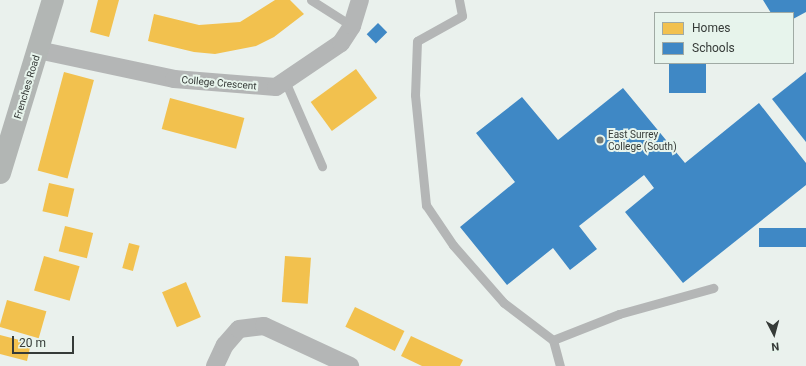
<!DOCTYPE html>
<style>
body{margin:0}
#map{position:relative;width:806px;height:366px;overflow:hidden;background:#eaf1ed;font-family:Roboto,sans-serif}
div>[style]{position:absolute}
.homes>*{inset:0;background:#f2c14e;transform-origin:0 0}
.schools>*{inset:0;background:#3f88c5;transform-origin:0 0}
.lane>*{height:9px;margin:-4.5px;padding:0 4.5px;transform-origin:4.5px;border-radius:4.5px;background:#b4b6b6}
.street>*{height:18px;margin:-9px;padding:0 9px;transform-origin:9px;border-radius:9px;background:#b4b6b6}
.secondary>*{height:22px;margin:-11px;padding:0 11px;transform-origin:11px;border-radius:11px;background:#b2b6b4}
.dots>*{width:11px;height:11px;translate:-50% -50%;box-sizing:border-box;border:2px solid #e7f4ec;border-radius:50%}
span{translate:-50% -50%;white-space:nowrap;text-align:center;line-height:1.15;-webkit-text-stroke:4px #e7f4ec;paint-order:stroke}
.street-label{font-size:10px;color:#363b38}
.poi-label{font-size:10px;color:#363b38}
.left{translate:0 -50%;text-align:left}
.legend{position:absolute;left:654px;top:12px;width:140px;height:52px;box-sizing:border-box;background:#e7f4ec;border:1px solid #a0aaa4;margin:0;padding:5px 7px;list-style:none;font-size:12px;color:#363b38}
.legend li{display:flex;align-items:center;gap:8px;height:20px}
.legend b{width:20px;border:1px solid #a0aaa4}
.north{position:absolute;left:754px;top:314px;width:40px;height:40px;-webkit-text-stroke:3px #e7f4ec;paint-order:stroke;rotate:174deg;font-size:11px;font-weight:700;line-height:16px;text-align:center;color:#363b38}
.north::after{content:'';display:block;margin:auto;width:14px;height:18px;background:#363b38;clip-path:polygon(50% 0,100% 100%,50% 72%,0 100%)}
.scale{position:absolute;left:12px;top:336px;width:62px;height:18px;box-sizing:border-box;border:2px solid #363b38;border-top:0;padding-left:5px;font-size:12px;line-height:14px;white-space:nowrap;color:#363b38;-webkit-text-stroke:3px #e7f4ec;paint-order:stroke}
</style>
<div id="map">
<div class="homes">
<div style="clip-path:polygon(98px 0,119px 0,109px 37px,90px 32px)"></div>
<div style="clip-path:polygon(275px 0,290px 0,304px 14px,274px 37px,256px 46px,215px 54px,194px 52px,148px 41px,154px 14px,199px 25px,240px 22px)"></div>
<div style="left:356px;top:69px;width:36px;height:56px;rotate:54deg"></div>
<div style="left:64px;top:72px;width:31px;height:102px;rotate:15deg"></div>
<div style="left:170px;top:98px;width:77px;height:32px;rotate:15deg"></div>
<div style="left:49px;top:183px;width:26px;height:29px;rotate:13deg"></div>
<div style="left:65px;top:226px;width:29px;height:26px;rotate:14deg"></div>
<div style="left:129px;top:243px;width:11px;height:26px;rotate:15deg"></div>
<div style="left:44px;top:256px;width:37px;height:36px;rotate:16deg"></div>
<div style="left:285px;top:256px;width:26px;height:46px;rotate:4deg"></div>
<div style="left:186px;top:282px;width:38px;height:26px;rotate:67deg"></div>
<div style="left:7px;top:300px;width:41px;height:28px;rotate:16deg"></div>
<div style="left:355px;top:307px;width:55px;height:22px;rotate:26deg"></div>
<div style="clip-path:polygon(0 335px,31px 343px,27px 361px,0 354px)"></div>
<div style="clip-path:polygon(411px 336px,463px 360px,460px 366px,422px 366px,401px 356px)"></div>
</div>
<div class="schools">
<div style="clip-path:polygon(763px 0,806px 0,806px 12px,793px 19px,793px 13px,771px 13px)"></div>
<div style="left:378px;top:23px;width:13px;height:16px;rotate:45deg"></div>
<div style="left:669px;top:63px;width:37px;height:30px"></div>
<div style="clip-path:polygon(806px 72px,806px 142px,772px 99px)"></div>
<div style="clip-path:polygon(623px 88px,685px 163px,759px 103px,806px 163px,806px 185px,683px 283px,625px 212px,654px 188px,644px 175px,579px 226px,597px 249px,570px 270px,553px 248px,507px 285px,460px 227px,515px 182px,476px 133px,522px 97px,558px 140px)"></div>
<div style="left:806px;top:228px;width:19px;height:47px;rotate:90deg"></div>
</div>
<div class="lane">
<div style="left:311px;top:0;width:49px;rotate:32.4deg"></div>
<div style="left:459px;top:0;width:16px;rotate:79deg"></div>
<div style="left:462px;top:16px;width:51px;rotate:150.9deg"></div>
<div style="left:417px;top:41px;width:54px;rotate:92.1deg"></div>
<div style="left:415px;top:95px;width:111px;rotate:84.3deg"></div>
<div style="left:426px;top:205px;width:48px;rotate:56deg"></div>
<div style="left:453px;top:245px;width:77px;rotate:48.7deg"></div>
<div style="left:504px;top:303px;width:61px;rotate:37.1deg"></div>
<div style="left:553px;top:340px;width:27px;rotate:75deg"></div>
<div style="left:285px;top:81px;width:93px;rotate:66.5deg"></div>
<div style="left:553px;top:340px;width:71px;rotate:-21.5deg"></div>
<div style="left:619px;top:314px;width:98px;rotate:-15.5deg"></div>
</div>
<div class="street">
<div style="left:38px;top:50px;width:139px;rotate:12deg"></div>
<div style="left:174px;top:79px;width:102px;rotate:4.5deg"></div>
<div style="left:276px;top:87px;width:78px;rotate:-34.1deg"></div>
<div style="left:341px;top:43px;width:20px;rotate:-57deg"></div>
<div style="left:352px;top:26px;width:27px;rotate:-73deg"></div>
<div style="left:215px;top:366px;width:23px;rotate:-65deg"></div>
<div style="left:225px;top:345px;width:21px;rotate:-49deg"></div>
<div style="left:239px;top:329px;width:25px;rotate:-7deg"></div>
<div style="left:264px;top:326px;width:95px;rotate:24.9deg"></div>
</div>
<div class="secondary">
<div style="left:0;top:173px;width:181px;rotate:-73deg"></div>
</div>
<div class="dots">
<div style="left:600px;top:140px;background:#757b77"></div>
</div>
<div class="street-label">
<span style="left:219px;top:83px;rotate:5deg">College Crescent</span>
<span style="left:27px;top:87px;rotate:-73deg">Frenches Road</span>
</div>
<div class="poi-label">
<span class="left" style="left:608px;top:140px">East Surrey<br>College (South)</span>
</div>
<ul class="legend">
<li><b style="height:11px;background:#f2c14e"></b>Homes</li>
<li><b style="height:11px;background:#3f88c5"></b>Schools</li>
</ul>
<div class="north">N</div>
<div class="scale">20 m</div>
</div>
